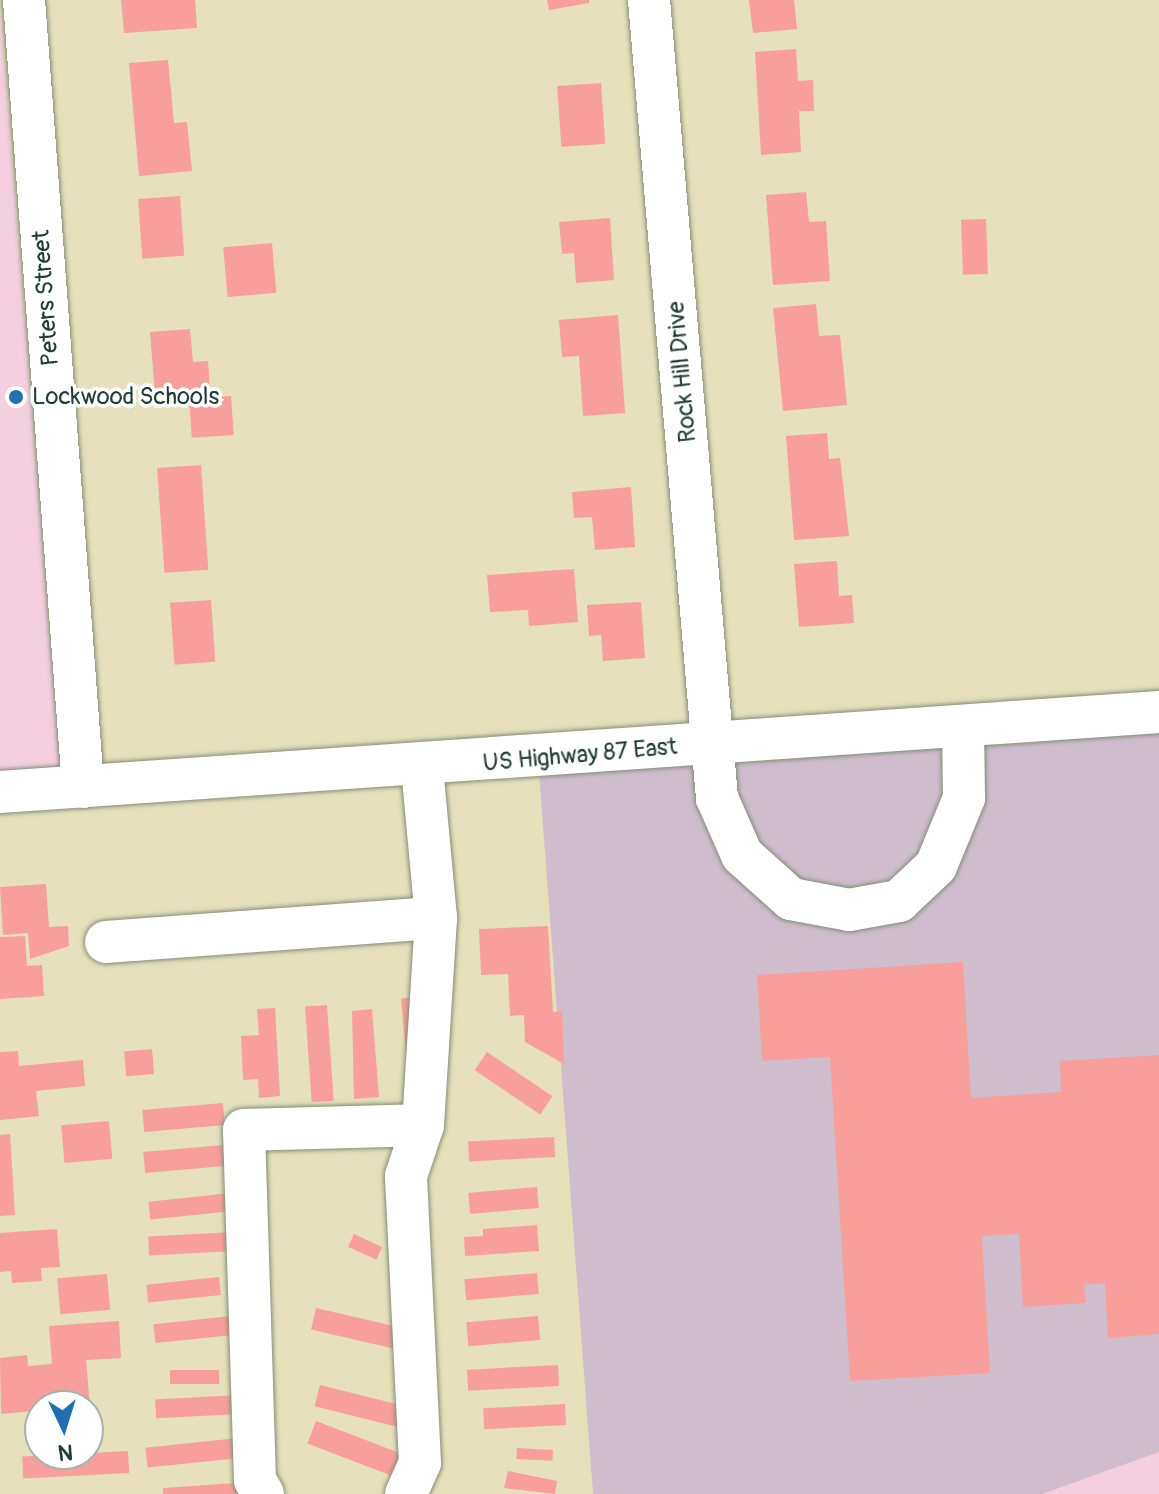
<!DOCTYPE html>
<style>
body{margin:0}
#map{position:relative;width:1159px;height:1494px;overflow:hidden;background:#e6e0bb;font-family:Pangolin,sans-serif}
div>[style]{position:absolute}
.built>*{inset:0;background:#f3cfdf}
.industrial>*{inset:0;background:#cfbdce}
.building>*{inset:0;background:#f89f9c;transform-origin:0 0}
.roads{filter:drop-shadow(0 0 2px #828e78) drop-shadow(0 0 2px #828e78)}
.minor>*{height:42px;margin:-21px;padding:0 21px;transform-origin:21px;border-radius:21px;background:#fff}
.dots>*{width:22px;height:22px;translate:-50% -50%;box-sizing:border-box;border:4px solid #fff;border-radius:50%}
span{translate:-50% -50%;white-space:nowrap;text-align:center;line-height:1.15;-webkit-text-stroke:7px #fff;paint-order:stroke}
.street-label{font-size:24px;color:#1f3d34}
.poi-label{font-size:24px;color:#1f3d34}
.left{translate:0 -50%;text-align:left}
.north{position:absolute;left:24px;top:1390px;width:80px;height:80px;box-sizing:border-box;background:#fff;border:2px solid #a5b1ae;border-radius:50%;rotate:176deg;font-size:22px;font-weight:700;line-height:32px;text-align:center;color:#1f3d34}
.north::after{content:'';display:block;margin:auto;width:28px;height:36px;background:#1f6fb2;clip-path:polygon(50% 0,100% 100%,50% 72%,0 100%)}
</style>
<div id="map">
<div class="built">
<div style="clip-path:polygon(0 5px,62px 788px,0 792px)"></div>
<div style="clip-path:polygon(1159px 1452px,1159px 1494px,1042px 1494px)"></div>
</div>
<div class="industrial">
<div style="clip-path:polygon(1159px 712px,1159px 1452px,1042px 1494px,593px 1494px,538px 759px)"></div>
</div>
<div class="building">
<div style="clip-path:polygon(121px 0,195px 0,197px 28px,124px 33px)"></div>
<div style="clip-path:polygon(547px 0,589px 0,589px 3px,549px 10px)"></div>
<div style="clip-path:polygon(749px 0,794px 0,797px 29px,753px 33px)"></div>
<div style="clip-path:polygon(796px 49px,798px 81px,813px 80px,814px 111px,799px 111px,801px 152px,761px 155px,755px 52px)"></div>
<div style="clip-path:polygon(168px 60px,174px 123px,187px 122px,192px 171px,139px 176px,129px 63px)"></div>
<div style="left:601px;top:83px;width:61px;height:44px;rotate:86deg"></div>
<div style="clip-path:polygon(806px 192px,809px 222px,826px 221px,830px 281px,773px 285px,766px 195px)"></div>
<div style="left:180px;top:196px;width:60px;height:42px;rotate:86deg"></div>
<div style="clip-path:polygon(610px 218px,614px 280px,576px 283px,574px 253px,562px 254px,559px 222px)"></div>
<div style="left:986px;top:219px;width:55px;height:25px;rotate:88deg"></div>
<div style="left:272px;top:243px;width:50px;height:49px;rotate:85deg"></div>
<div style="clip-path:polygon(816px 304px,819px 336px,840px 335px,847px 405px,783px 411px,773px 308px)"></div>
<div style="clip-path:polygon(618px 315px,625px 413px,583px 416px,579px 356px,562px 357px,559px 320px)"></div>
<div style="clip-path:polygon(190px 329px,193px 362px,208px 361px,210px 391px,155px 395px,150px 332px)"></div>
<div style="left:231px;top:396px;width:39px;height:42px;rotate:86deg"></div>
<div style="clip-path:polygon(827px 433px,829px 459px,840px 458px,849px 536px,794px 540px,786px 436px)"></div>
<div style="left:201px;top:465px;width:105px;height:44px;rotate:86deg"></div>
<div style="clip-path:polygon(631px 487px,635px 547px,595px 550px,592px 517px,574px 518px,572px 492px)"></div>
<div style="clip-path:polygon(837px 561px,839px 596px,852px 595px,854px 623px,799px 627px,794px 564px)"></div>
<div style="clip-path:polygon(574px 569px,578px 622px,529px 626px,528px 610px,490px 612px,487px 575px)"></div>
<div style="left:211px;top:600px;width:62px;height:41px;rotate:86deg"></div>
<div style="clip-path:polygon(641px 602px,645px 658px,603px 661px,601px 635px,589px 636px,587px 605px)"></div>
<div style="clip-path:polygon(46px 884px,49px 927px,68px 926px,69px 946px,30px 959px,28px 933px,3px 935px,0 887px)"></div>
<div style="clip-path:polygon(548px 926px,553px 1012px,562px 1011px,564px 1064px,525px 1042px,524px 1015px,510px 1016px,508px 974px,481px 975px,479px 929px)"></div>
<div style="clip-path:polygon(25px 936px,27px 966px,42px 965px,44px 996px,0 999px,0 937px)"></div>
<div style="clip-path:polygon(963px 962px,971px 1098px,1061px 1092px,1060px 1061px,1159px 1055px,1159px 1334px,1108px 1338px,1105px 1283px,1084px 1285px,1086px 1303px,1023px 1307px,1019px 1234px,982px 1236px,990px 1373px,850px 1381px,830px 1057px,762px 1061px,757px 975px)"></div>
<div style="left:418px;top:997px;width:63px;height:17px;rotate:85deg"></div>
<div style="left:327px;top:1005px;width:96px;height:22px;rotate:86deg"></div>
<div style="clip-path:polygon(275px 1008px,280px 1096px,259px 1098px,258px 1079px,243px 1080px,241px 1036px,259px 1035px,257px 1009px)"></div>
<div style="clip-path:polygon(372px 1009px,379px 1097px,354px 1099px,352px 1011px)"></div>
<div style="left:152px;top:1049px;width:25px;height:28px;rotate:85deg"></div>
<div style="clip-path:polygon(18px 1051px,19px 1066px,83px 1060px,85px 1086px,36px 1091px,39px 1116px,0 1120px,0 1052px)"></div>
<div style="left:487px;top:1052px;width:79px;height:22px;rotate:34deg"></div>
<div style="left:223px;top:1103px;width:22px;height:81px;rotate:85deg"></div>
<div style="left:109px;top:1121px;width:38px;height:48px;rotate:85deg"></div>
<div style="clip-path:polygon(10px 1134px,15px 1215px,0 1216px,0 1135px)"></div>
<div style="left:554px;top:1137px;width:20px;height:86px;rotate:87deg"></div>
<div style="left:223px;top:1145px;width:21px;height:80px;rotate:85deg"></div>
<div style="left:537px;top:1187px;width:21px;height:69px;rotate:85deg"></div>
<div style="left:231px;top:1193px;width:18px;height:83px;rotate:84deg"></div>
<div style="clip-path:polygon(537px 1225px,539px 1251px,465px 1256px,464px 1237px,483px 1236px,483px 1229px)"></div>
<div style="clip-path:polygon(57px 1229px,60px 1267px,41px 1268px,42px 1281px,12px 1283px,11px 1271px,0 1272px,0 1233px)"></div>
<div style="left:233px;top:1232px;width:19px;height:85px;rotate:87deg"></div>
<div style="left:354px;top:1234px;width:31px;height:14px;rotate:25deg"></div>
<div style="left:537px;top:1273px;width:21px;height:73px;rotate:85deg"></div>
<div style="left:107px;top:1274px;width:36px;height:50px;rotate:85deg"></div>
<div style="left:219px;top:1277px;width:18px;height:73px;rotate:84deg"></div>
<div style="left:316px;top:1308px;width:91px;height:22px;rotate:13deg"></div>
<div style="left:231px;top:1316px;width:19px;height:78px;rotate:84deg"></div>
<div style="left:538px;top:1316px;width:24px;height:72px;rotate:85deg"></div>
<div style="clip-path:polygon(119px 1321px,121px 1358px,86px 1360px,90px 1406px,1px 1414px,0 1358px,27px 1355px,28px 1366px,52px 1364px,49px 1326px)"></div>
<div style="left:558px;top:1365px;width:21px;height:91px;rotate:87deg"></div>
<div style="left:219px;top:1370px;width:14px;height:49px;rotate:90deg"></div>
<div style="left:320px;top:1385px;width:95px;height:22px;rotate:14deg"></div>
<div style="left:239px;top:1395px;width:19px;height:84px;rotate:87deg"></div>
<div style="left:565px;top:1404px;width:21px;height:82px;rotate:87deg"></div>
<div style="left:316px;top:1421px;width:93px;height:24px;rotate:21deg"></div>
<div style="left:238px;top:1438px;width:20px;height:93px;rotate:84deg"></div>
<div style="left:517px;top:1448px;width:36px;height:11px;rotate:3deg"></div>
<div style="left:128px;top:1451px;width:22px;height:106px;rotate:87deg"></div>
<div style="clip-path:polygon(508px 1471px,557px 1481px,555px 1494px,504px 1488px)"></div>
<div style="clip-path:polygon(236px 1483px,237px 1494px,163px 1494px,163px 1488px)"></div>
</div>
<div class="roads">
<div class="minor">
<div style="left:24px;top:0;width:789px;rotate:85.71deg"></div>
<div style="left:649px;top:0;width:801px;rotate:85.13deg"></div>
<div style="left:717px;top:798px;width:62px;rotate:66.3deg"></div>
<div style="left:742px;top:855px;width:66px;rotate:41.9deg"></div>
<div style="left:791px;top:899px;width:59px;rotate:10.7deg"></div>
<div style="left:849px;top:910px;width:51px;rotate:-10.2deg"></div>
<div style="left:899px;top:901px;width:51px;rotate:-43.4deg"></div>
<div style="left:936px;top:866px;width:74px;rotate:-67.6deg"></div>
<div style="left:964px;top:798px;width:72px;rotate:-90.8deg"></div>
<div style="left:0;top:792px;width:1162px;rotate:-3.95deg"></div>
<div style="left:106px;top:942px;width:331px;rotate:-4.2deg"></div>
<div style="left:263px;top:1494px;width:16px;rotate:-120deg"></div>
<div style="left:255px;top:1480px;width:350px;rotate:-91.8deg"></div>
<div style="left:244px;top:1130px;width:179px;rotate:-1.6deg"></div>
<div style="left:406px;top:1494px;width:34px;rotate:-66deg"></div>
<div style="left:420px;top:1463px;width:287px;rotate:-92.8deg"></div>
<div style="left:406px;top:1176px;width:54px;rotate:-71.6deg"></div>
<div style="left:423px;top:1125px;width:207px;rotate:-86.4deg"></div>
<div style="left:436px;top:918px;width:151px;rotate:-95.3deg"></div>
</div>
</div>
<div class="dots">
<div style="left:16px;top:397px;background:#1f6fb2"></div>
</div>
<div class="street-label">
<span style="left:46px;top:298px;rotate:-94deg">Peters Street</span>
<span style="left:682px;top:372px;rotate:-95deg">Rock Hill Drive</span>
<span style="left:580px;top:755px;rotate:-5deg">US Highway 87 East</span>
</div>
<div class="poi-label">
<span class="left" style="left:32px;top:397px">Lockwood Schools</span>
</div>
<div class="north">N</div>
</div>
